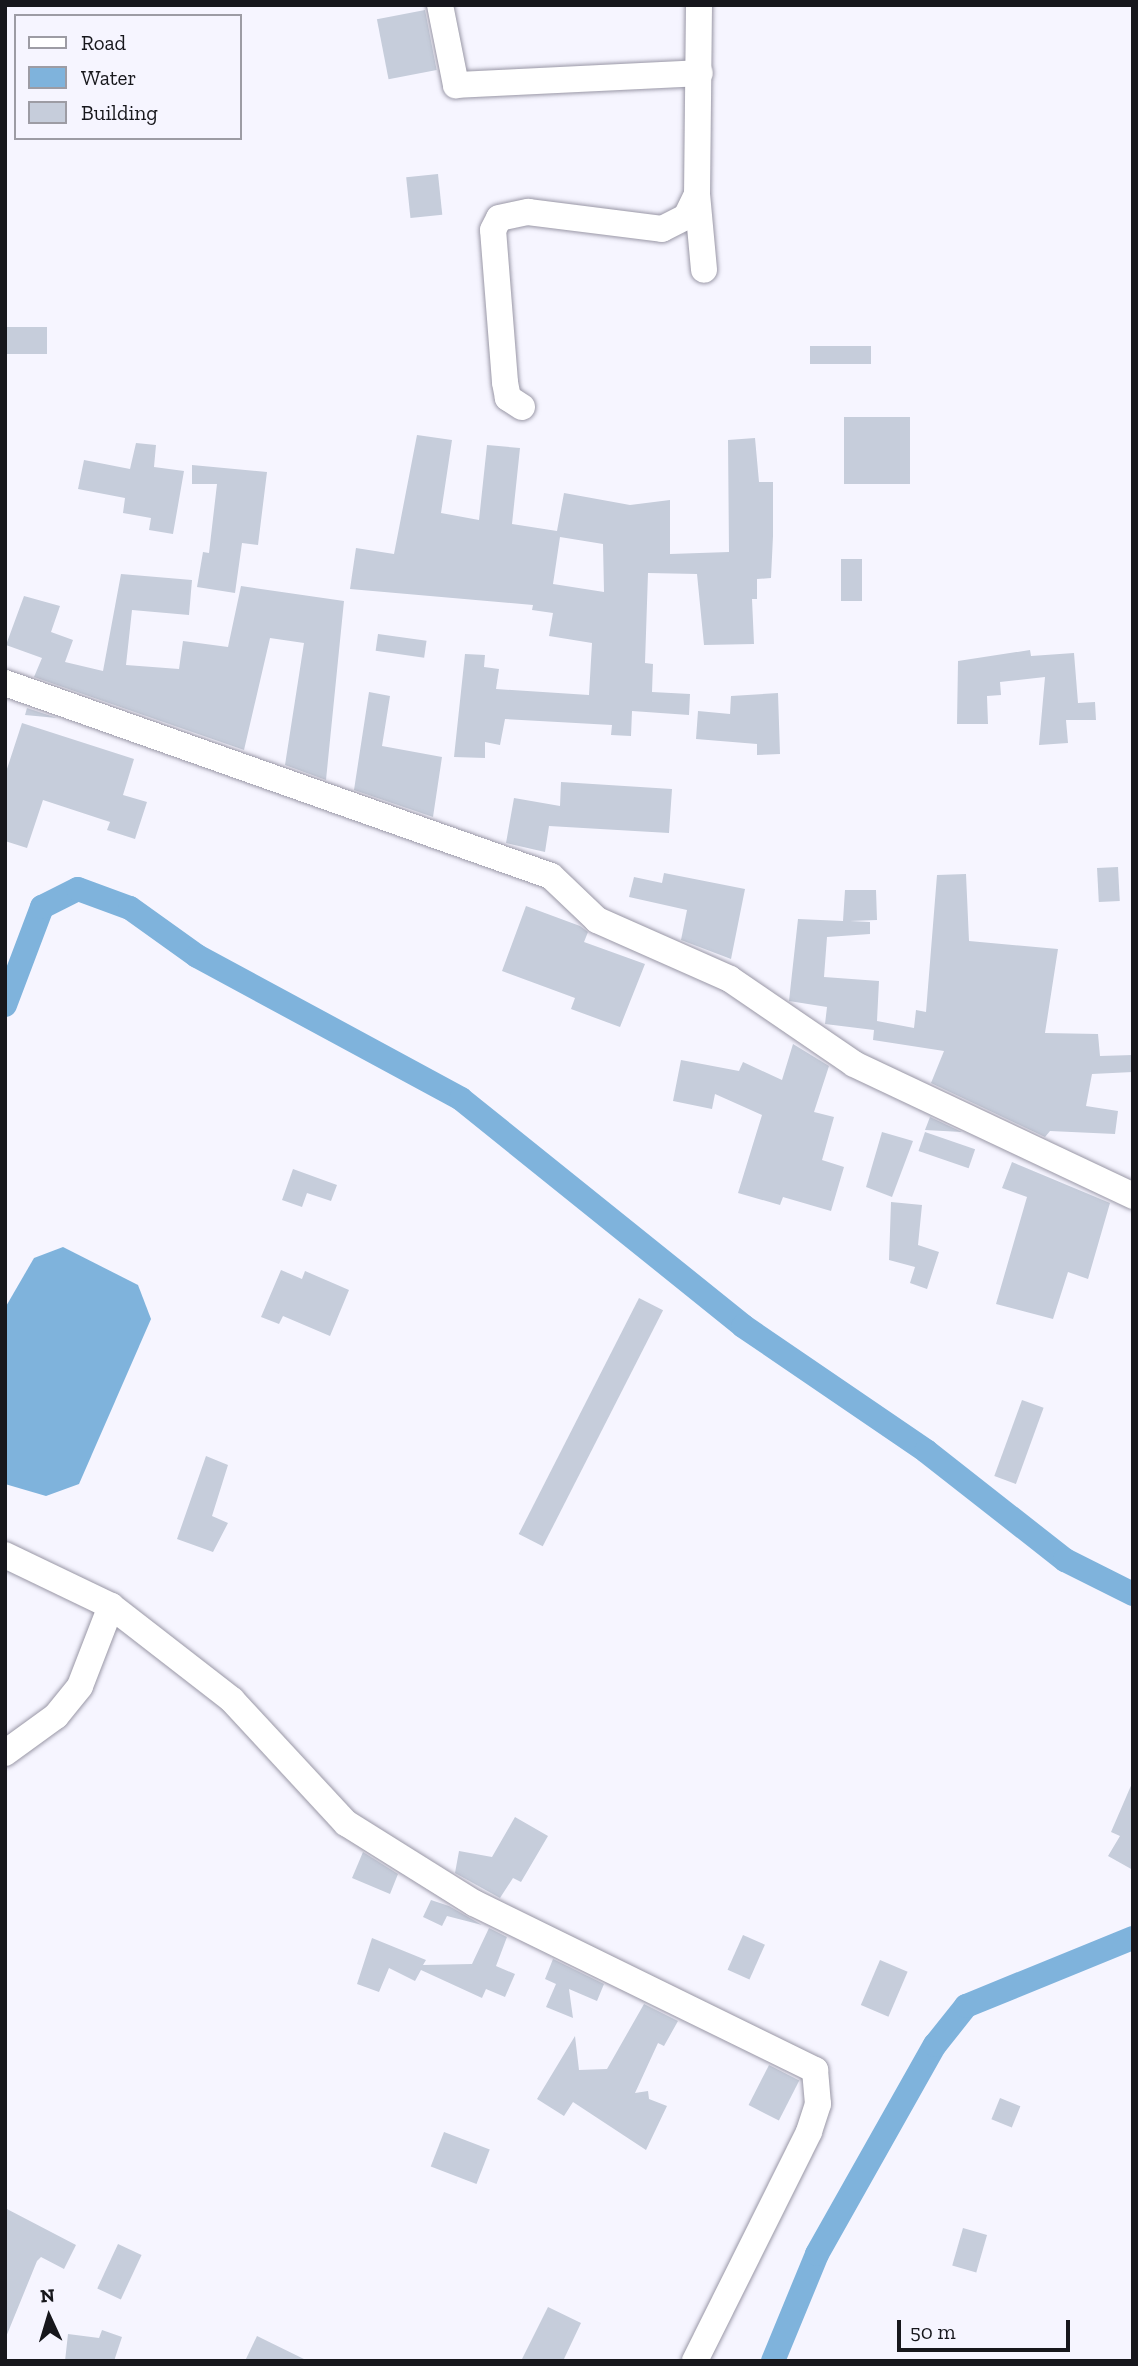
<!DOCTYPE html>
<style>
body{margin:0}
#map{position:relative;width:1138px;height:2366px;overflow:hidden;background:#f6f5ff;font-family:"Zilla Slab",serif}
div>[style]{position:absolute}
.water>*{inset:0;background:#7fb3dc}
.canal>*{height:24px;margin:-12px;padding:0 12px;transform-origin:12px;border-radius:12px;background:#7fb3dc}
.building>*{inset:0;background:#c6cddb;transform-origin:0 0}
.roads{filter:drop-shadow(0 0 2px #9997a6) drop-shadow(0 0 2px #9997a6)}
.minor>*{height:26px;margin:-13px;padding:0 13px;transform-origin:13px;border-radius:13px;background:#fff}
span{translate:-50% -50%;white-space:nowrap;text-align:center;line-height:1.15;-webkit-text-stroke:5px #f6f5ff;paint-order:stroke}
.frame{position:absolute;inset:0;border:7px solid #17171c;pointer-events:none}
.legend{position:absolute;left:14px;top:14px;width:228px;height:126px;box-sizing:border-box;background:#f6f5ff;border:2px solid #9d9ca4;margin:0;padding:9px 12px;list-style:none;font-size:21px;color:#17171c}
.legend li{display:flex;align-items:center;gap:14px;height:35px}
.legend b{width:35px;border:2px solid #9d9ca4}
.north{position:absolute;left:14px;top:2282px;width:70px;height:70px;-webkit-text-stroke:5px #f6f5ff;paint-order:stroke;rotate:356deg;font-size:19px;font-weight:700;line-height:28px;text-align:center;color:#17171c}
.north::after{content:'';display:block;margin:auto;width:24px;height:32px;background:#17171c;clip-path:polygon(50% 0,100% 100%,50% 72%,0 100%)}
.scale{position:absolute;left:897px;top:2320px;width:173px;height:32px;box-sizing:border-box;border:4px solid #17171c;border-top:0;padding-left:9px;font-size:21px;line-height:24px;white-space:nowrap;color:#17171c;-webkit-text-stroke:5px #f6f5ff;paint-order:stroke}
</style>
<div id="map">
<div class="water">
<div style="clip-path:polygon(63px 1247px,138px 1285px,151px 1319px,79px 1484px,46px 1496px,5px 1484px,5px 1308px,34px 1258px)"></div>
</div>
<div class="canal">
<div style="left:5px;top:1005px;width:105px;rotate:-69.3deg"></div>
<div style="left:42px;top:907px;width:40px;rotate:-26.6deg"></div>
<div style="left:78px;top:889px;width:55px;rotate:20.1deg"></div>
<div style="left:130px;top:908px;width:82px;rotate:35.6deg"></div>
<div style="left:197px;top:956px;width:300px;rotate:28.4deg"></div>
<div style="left:461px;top:1099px;width:362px;rotate:38.8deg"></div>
<div style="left:743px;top:1326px;width:222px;rotate:34.3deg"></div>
<div style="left:926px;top:1451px;width:177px;rotate:38.1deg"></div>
<div style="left:1065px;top:1560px;width:76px;rotate:26.6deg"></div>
<div style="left:773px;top:2361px;width:116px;rotate:-67.6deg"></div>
<div style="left:817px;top:2254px;width:240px;rotate:-60.6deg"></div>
<div style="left:935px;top:2045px;width:50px;rotate:-51.5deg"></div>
<div style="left:966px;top:2006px;width:180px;rotate:-22.2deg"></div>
</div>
<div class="building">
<div style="left:425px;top:10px;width:61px;height:49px;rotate:79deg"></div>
<div style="left:438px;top:174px;width:41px;height:32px;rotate:84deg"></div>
<div style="left:47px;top:327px;width:27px;height:42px;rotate:90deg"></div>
<div style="left:871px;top:346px;width:18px;height:61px;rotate:90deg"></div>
<div style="left:844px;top:417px;width:66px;height:67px"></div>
<div style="clip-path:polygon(evenodd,417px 435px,452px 440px,441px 513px,479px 520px,487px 445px,520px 448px,512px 524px,557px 531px,564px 493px,630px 505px,670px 500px,670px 554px,729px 552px,728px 440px,755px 438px,759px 482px,773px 482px,773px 536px,771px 578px,757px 579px,757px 599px,752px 599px,754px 644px,704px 645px,697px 574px,648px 573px,645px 663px,653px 664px,652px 692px,690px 694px,689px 715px,632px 711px,631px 736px,611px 735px,612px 725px,505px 719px,500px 745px,485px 742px,485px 758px,454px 757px,465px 654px,485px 655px,484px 667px,499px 669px,496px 689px,589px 695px,592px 643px,549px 636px,553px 613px,532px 610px,533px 605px,350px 589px,356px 548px,394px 554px,417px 435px,560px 537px,603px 544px,604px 592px,553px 584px,560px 537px)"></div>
<div style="clip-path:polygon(136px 443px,156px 445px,154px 467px,184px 471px,173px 534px,149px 530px,151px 518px,123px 513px,125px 498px,78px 489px,84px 460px,130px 469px)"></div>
<div style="clip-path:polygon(192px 465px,267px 472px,258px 545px,242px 543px,235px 593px,197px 587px,203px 552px,209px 553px,217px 484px,192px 484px)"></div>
<div style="left:841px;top:559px;width:21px;height:42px"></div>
<div style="clip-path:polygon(121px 574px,192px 580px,189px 615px,132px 610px,126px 665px,179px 669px,183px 641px,228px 647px,241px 586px,344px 601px,326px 780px,285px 765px,304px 643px,270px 638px,244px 750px,34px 677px,42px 658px,6px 645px,24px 596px,60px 606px,51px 632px,73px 640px,65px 662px,103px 671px)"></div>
<div style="left:378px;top:634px;width:49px;height:17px;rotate:8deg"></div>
<div style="clip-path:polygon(1030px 650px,1031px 656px,1074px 653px,1078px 703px,1095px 702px,1096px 720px,1066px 720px,1068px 743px,1039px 745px,1045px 677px,1000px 682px,1001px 695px,987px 696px,988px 724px,957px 724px,958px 661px)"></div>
<div style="clip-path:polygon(369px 692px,390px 696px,382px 746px,442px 757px,433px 817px,354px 790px)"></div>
<div style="clip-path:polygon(778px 693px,780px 754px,757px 755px,757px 744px,696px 739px,698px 711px,730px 714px,731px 696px)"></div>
<div style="clip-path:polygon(27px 708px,57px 718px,25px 715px)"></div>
<div style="clip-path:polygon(22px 723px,134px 759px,123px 795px,147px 802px,135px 839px,107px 830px,110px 822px,43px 800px,27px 848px,5px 841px,5px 775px)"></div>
<div style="clip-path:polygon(561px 782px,672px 789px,669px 833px,549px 826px,545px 852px,506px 843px,514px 798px,560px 806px)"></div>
<div style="left:1118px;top:867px;width:34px;height:21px;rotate:87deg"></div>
<div style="clip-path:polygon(664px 873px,745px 889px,731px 959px,681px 940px,687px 910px,629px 897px,634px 877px,662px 883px)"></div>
<div style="clip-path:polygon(966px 874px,969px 941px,1058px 949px,1045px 1033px,1098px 1034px,1100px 1056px,1133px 1055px,1133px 1072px,1092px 1074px,1086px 1106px,1118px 1111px,1115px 1134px,1050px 1131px,1045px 1137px,931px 1083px,944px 1051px,873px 1040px,874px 1030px,825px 1024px,827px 1007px,789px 1001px,798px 919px,843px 921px,845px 890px,876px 890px,877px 920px,850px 921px,870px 922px,870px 934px,827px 937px,824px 977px,879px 981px,877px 1021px,914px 1028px,916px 1010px,926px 1012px,937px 875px)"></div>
<div style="clip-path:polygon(526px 906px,580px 926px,588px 932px,584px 942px,645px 964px,620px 1027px,571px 1009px,575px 998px,502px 971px)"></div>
<div style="clip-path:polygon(793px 1044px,829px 1066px,814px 1112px,834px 1117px,822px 1160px,844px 1167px,831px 1211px,783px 1197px,780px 1205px,738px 1193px,762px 1115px,715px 1094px,712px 1109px,673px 1101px,681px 1060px,739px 1071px,743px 1062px,782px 1080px)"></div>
<div style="clip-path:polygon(930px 1117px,962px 1132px,925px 1130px)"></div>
<div style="clip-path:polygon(882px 1132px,913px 1141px,892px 1197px,866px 1187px)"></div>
<div style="left:925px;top:1132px;width:53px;height:20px;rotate:19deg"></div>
<div style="clip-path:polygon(1012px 1162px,1110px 1203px,1088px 1279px,1068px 1272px,1053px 1319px,996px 1304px,1027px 1197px,1002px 1188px)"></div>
<div style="clip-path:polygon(293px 1169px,337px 1185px,331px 1201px,307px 1193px,302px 1207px,282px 1200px)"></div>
<div style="clip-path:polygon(891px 1202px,922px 1205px,918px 1245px,939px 1252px,927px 1289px,910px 1283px,915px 1267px,889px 1260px)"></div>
<div style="clip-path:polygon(281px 1270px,302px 1279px,305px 1271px,349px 1290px,330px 1336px,283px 1316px,279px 1324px,261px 1317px)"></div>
<div style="left:639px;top:1298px;width:27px;height:265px;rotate:27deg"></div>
<div style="left:1022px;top:1400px;width:23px;height:81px;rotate:20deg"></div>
<div style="clip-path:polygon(206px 1456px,228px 1465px,212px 1516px,228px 1523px,213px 1552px,177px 1539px)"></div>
<div style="clip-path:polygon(1133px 1781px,1133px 1870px,1108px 1856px,1120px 1836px,1111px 1832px)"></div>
<div style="clip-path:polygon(515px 1817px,548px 1836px,521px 1882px,513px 1878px,500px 1898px,455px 1873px,459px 1851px,492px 1857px)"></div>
<div style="clip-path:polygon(363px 1852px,398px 1874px,390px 1894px,352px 1878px)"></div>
<div style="clip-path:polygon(431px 1900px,449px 1906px,482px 1925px,447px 1916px,442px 1926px,423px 1917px)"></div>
<div style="clip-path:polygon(489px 1928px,507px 1937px,496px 1966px,515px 1974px,505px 1997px,486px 1989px,482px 1998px,421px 1970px,415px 1981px,389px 1968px,379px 1992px,357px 1984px,372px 1938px,426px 1960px,423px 1965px,472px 1964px)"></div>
<div style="left:743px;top:1935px;width:24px;height:38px;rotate:24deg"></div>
<div style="clip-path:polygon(553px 1959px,604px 1984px,597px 2001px,569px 1989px,573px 2018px,546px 2007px,556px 1984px,545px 1979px)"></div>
<div style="left:880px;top:1960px;width:30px;height:49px;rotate:23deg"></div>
<div style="clip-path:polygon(644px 2004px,678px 2021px,664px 2046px,658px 2043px,635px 2093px,648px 2091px,649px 2099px,667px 2106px,646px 2150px,573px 2102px,564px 2116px,537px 2099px,575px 2036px,579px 2070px,607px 2069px)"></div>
<div style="left:769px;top:2065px;width:34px;height:45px;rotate:27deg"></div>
<div style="left:1000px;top:2098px;width:22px;height:23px;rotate:22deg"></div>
<div style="left:444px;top:2132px;width:49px;height:37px;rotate:21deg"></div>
<div style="clip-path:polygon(5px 2208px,76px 2245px,64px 2269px,41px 2257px,37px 2261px,6px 2337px)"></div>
<div style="left:963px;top:2228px;width:25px;height:39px;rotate:16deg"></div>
<div style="left:118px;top:2244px;width:26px;height:49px;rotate:25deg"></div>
<div style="clip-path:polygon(548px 2307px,581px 2323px,563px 2361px,521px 2361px)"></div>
<div style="clip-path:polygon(102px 2330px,122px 2337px,114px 2361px,65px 2361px,68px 2334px,99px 2338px)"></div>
<div style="clip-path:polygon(257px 2336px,308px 2361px,245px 2361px)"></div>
</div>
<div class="roads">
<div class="minor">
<div style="left:440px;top:5px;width:82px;rotate:78.7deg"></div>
<div style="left:456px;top:85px;width:244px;rotate:-2.8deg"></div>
<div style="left:699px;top:5px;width:189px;rotate:90.6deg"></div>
<div style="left:697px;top:194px;width:76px;rotate:84.7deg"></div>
<div style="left:522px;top:407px;width:17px;rotate:-147deg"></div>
<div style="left:508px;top:398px;width:16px;rotate:-101deg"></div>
<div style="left:505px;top:382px;width:152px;rotate:-94.5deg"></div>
<div style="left:493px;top:230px;width:13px;rotate:-63deg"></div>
<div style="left:499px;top:218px;width:30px;rotate:-12deg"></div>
<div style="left:528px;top:212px;width:135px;rotate:7.2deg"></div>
<div style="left:662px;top:229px;width:27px;rotate:-27deg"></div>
<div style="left:686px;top:217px;width:25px;rotate:-64deg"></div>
<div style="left:5px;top:683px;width:579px;rotate:19.47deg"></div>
<div style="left:551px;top:876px;width:64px;rotate:43.7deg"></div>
<div style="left:597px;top:920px;width:145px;rotate:23.9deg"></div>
<div style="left:730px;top:979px;width:150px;rotate:34.4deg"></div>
<div style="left:854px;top:1064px;width:309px;rotate:25.3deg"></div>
<div style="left:5px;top:1555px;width:118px;rotate:25.7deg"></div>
<div style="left:111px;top:1606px;width:153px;rotate:37.8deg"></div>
<div style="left:232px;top:1700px;width:168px;rotate:47.2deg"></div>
<div style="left:346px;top:1823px;width:151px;rotate:32deg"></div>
<div style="left:474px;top:1903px;width:380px;rotate:26.1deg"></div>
<div style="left:815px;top:2070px;width:34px;rotate:85deg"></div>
<div style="left:818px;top:2104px;width:29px;rotate:108deg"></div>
<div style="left:809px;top:2132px;width:256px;rotate:116.5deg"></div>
<div style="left:5px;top:1753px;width:63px;rotate:-36deg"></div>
<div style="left:56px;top:1716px;width:38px;rotate:-51deg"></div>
<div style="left:80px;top:1686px;width:86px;rotate:-68.8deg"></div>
</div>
</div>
<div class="frame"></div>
<ul class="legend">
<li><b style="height:9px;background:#fff"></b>Road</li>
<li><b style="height:19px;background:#7fb3dc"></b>Water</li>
<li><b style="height:19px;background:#c6cddb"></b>Building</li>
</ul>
<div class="north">N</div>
<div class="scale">50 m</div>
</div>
